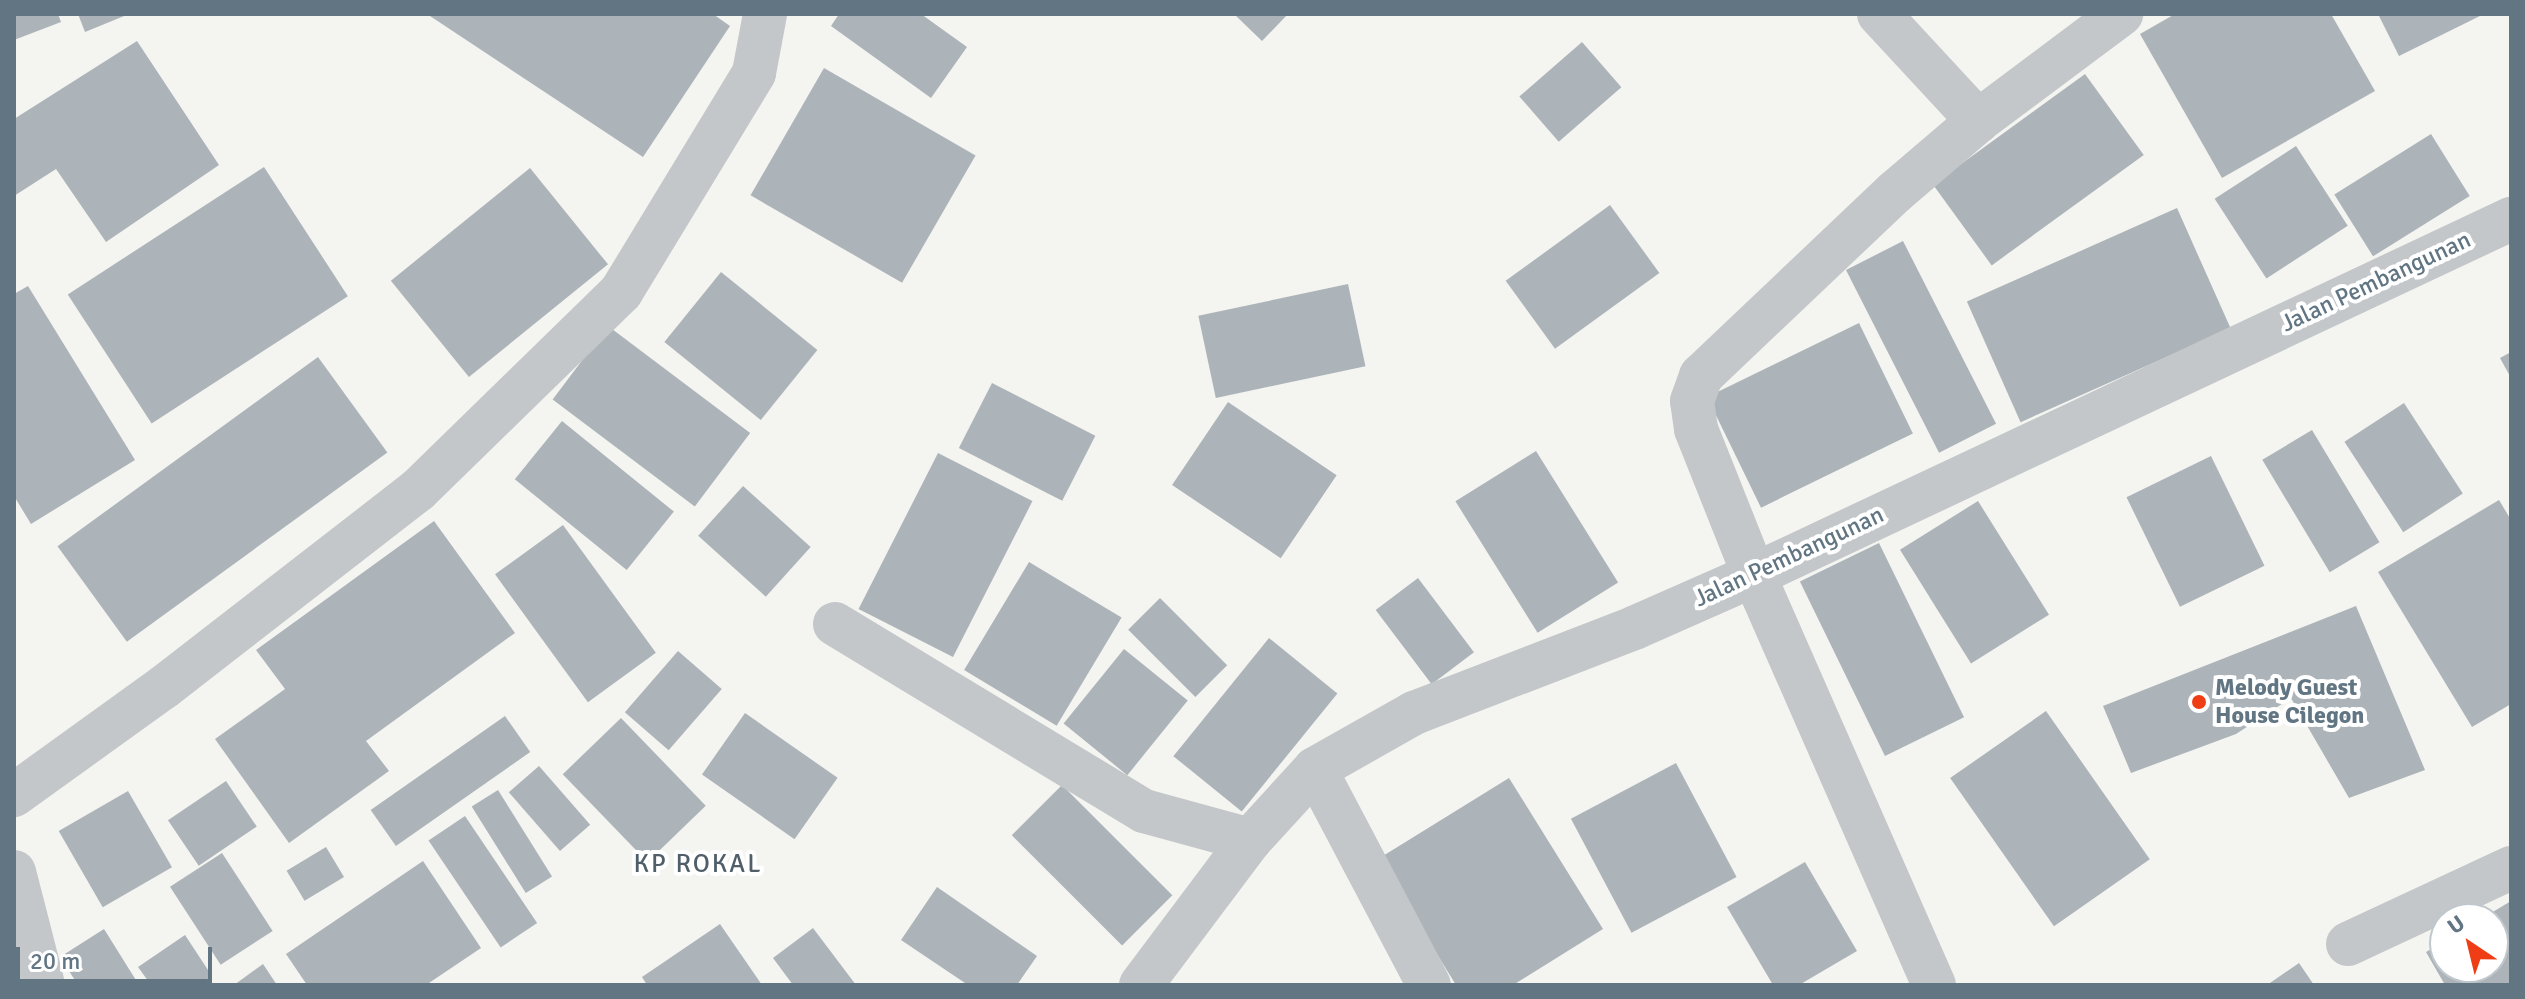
<!DOCTYPE html>
<style>
body{margin:0}
#map{position:relative;width:2525px;height:999px;overflow:hidden;background:#f4f4f0;font-family:Signika,sans-serif}
div>[style]{position:absolute}
.building>*{inset:0;background:#adb4b9;transform-origin:0 0}
.minor>*{height:44px;margin:-22px;padding:0 22px;transform-origin:22px;border-radius:22px;background:#c3c7ca}
.tertiary>*{height:44px;margin:-22px;padding:0 22px;transform-origin:22px;border-radius:22px;background:#c3c7ca}
.dots>*{width:22px;height:22px;translate:-50% -50%;box-sizing:border-box;border:4px solid #fff;border-radius:50%}
span{translate:-50% -50%;white-space:nowrap;text-align:center;line-height:1.15;-webkit-text-stroke:8px #fff;paint-order:stroke}
.street-label{font-size:24px;color:#617583}
.poi-label{font-size:24px;color:#617583;font-weight:700}
.left{translate:0 -50%;text-align:left}
.neighbourhood-label{font-size:26px;color:#4f5e68;letter-spacing:2px}
.frame{position:absolute;inset:0;border:16px solid #617583;pointer-events:none}
.north{position:absolute;left:2429px;top:903px;width:80px;height:80px;box-sizing:border-box;background:#fff;border:2px solid #c0c8cd;border-radius:50%;rotate:325deg;font-size:22px;font-weight:700;line-height:32px;text-align:center;color:#617583}
.north::after{content:'';display:block;margin:auto;width:28px;height:36px;background:#ef3e15;clip-path:polygon(50% 0,100% 100%,50% 72%,0 100%)}
.scale{position:absolute;left:16px;top:947px;width:196px;height:36px;box-sizing:border-box;border:4px solid #617583;border-top:0;padding-left:10px;font-size:24px;line-height:28px;white-space:nowrap;color:#617583;-webkit-text-stroke:6px #fff;paint-order:stroke}
</style>
<div id="map">
<div class="building">
<div style="clip-path:polygon(14px 14px,58px 14px,61px 22px,14px 40px)"></div>
<div style="clip-path:polygon(78px 14px,129px 14px,85px 32px)"></div>
<div style="clip-path:polygon(427px 14px,713px 14px,730px 26px,643px 157px)"></div>
<div style="clip-path:polygon(839px 14px,921px 14px,967px 47px,931px 98px,831px 26px)"></div>
<div style="clip-path:polygon(1234px 14px,1288px 14px,1262px 41px)"></div>
<div style="clip-path:polygon(2175px 14px,2331px 14px,2375px 91px,2222px 178px,2140px 34px)"></div>
<div style="clip-path:polygon(2378px 14px,2484px 14px,2399px 56px)"></div>
<div style="clip-path:polygon(137px 41px,219px 165px,106px 242px,56px 169px,14px 196px,14px 119px)"></div>
<div style="left:1582px;top:42px;width:60px;height:83px;rotate:49deg"></div>
<div style="left:824px;top:68px;width:175px;height:147px;rotate:30deg"></div>
<div style="left:2085px;top:74px;width:100px;height:188px;rotate:54deg"></div>
<div style="left:2431px;top:134px;width:73px;height:114px;rotate:58deg"></div>
<div style="left:2296px;top:146px;width:95px;height:97px;rotate:57deg"></div>
<div style="left:264px;top:167px;width:154px;height:234px;rotate:57deg"></div>
<div style="left:530px;top:168px;width:124px;height:179px;rotate:51deg"></div>
<div style="left:1610px;top:205px;width:84px;height:129px;rotate:54deg"></div>
<div style="left:2177px;top:208px;width:132px;height:230px;rotate:66deg"></div>
<div style="left:1903px;top:241px;width:205px;height:64px;rotate:63deg"></div>
<div style="left:721px;top:272px;width:124px;height:90px;rotate:39deg"></div>
<div style="left:1348px;top:284px;width:84px;height:153px;rotate:78deg"></div>
<div style="clip-path:polygon(28px 286px,135px 460px,31px 524px,14px 496px,14px 294px)"></div>
<div style="left:1859px;top:323px;width:123px;height:169px;rotate:64deg"></div>
<div style="left:608px;top:326px;width:178px;height:92px;rotate:37deg"></div>
<div style="clip-path:polygon(2511px 352px,2511px 378px,2500px 358px)"></div>
<div style="left:318px;top:357px;width:118px;height:322px;rotate:54deg"></div>
<div style="left:992px;top:383px;width:116px;height:73px;rotate:27deg"></div>
<div style="left:1228px;top:402px;width:131px;height:100px;rotate:34deg"></div>
<div style="left:2404px;top:403px;width:108px;height:71px;rotate:57deg"></div>
<div style="left:562px;top:421px;width:144px;height:75px;rotate:39deg"></div>
<div style="left:2312px;top:430px;width:131px;height:58px;rotate:59deg"></div>
<div style="left:1536px;top:451px;width:155px;height:95px;rotate:58deg"></div>
<div style="left:938px;top:453px;width:106px;height:175px;rotate:27deg"></div>
<div style="left:2211px;top:456px;width:122px;height:94px;rotate:64deg"></div>
<div style="left:743px;top:486px;width:91px;height:67px;rotate:42deg"></div>
<div style="clip-path:polygon(2499px 500px,2511px 520px,2511px 704px,2472px 727px,2378px 572px)"></div>
<div style="left:1978px;top:501px;width:134px;height:92px;rotate:58deg"></div>
<div style="clip-path:polygon(434px 521px,515px 633px,366px 741px,389px 771px,289px 843px,215px 739px,285px 689px,256px 650px)"></div>
<div style="left:563px;top:525px;width:158px;height:84px;rotate:54deg"></div>
<div style="left:1879px;top:543px;width:194px;height:88px;rotate:64deg"></div>
<div style="left:1029px;top:562px;width:108px;height:126px;rotate:31deg"></div>
<div style="left:1418px;top:578px;width:93px;height:53px;rotate:53deg"></div>
<div style="left:1160px;top:598px;width:95px;height:45px;rotate:45deg"></div>
<div style="clip-path:polygon(2356px 606px,2425px 770px,2349px 798px,2291px 698px,2236px 734px,2131px 773px,2103px 706px)"></div>
<div style="left:1269px;top:638px;width:88px;height:152px;rotate:39deg"></div>
<div style="left:1124px;top:649px;width:82px;height:96px;rotate:39deg"></div>
<div style="left:678px;top:651px;width:58px;height:81px;rotate:41deg"></div>
<div style="left:2046px;top:711px;width:181px;height:117px;rotate:55deg"></div>
<div style="left:745px;top:713px;width:113px;height:75px;rotate:35deg"></div>
<div style="left:505px;top:716px;width:44px;height:164px;rotate:55deg"></div>
<div style="left:621px;top:718px;width:122px;height:81px;rotate:46deg"></div>
<div style="left:1676px;top:763px;width:129px;height:119px;rotate:62deg"></div>
<div style="left:539px;top:766px;width:78px;height:40px;rotate:49deg"></div>
<div style="clip-path:polygon(1509px 778px,1603px 929px,1513px 985px,1456px 985px,1378px 859px)"></div>
<div style="left:226px;top:781px;width:55px;height:70px;rotate:56deg"></div>
<div style="left:1062px;top:785px;width:156px;height:71px;rotate:45deg"></div>
<div style="left:498px;top:790px;width:102px;height:31px;rotate:58deg"></div>
<div style="left:128px;top:791px;width:88px;height:80px;rotate:60deg"></div>
<div style="left:465px;top:816px;width:129px;height:44px;rotate:56deg"></div>
<div style="left:326px;top:847px;width:35px;height:46px;rotate:59deg"></div>
<div style="left:222px;top:853px;width:93px;height:62px;rotate:57deg"></div>
<div style="clip-path:polygon(423px 861px,481px 948px,426px 985px,307px 985px,286px 954px)"></div>
<div style="clip-path:polygon(1805px 862px,1857px 951px,1799px 985px,1773px 985px,1727px 907px)"></div>
<div style="clip-path:polygon(937px 887px,1037px 956px,1017px 985px,968px 985px,901px 940px)"></div>
<div style="clip-path:polygon(2511px 901px,2511px 985px,2445px 985px,2426px 952px,2445px 941px,2445px 967px,2493px 967px,2493px 919px,2481px 919px)"></div>
<div style="clip-path:polygon(720px 924px,762px 985px,647px 985px,642px 977px)"></div>
<div style="clip-path:polygon(813px 928px,856px 985px,793px 985px,773px 958px)"></div>
<div style="clip-path:polygon(104px 929px,139px 985px,78px 985px,60px 957px)"></div>
<div style="clip-path:polygon(185px 935px,212px 976px,198px 985px,151px 985px,138px 967px)"></div>
<div style="clip-path:polygon(2299px 963px,2314px 985px,2267px 985px)"></div>
<div style="clip-path:polygon(263px 964px,277px 985px,234px 985px)"></div>
</div>
<div class="minor">
<div style="left:1879px;top:14px;width:146px;rotate:47.2deg"></div>
<div style="left:835px;top:624px;width:361px;rotate:31.2deg"></div>
<div style="left:1144px;top:811px;width:110px;rotate:15.3deg"></div>
<div style="left:1315px;top:769px;width:244px;rotate:62.2deg"></div>
<div style="left:14px;top:795px;width:185px;rotate:-35.8deg"></div>
<div style="left:164px;top:687px;width:321px;rotate:-37.8deg"></div>
<div style="left:418px;top:490px;width:284px;rotate:-44.3deg"></div>
<div style="left:621px;top:292px;width:256px;rotate:-58.7deg"></div>
<div style="left:754px;top:73px;width:60px;rotate:-79.4deg"></div>
<div style="left:2348px;top:944px;width:180px;rotate:-25deg"></div>
<div style="left:1141px;top:985px;width:181px;rotate:-53.1deg"></div>
<div style="left:1250px;top:840px;width:96px;rotate:-47.5deg"></div>
<div style="left:1315px;top:769px;width:114px;rotate:-29.5deg"></div>
<div style="left:1414px;top:713px;width:236px;rotate:-21.1deg"></div>
<div style="left:1634px;top:628px;width:131px;rotate:-23.8deg"></div>
<div style="left:1754px;top:575px;width:837px;rotate:-25.19deg"></div>
<div style="left:1934px;top:985px;width:448px;rotate:-113.7deg"></div>
<div style="left:1754px;top:575px;width:157px;rotate:-111.7deg"></div>
<div style="left:1696px;top:429px;width:28px;rotate:-98deg"></div>
<div style="left:1692px;top:401px;width:27px;rotate:-70deg"></div>
<div style="left:1701px;top:376px;width:267px;rotate:-43.5deg"></div>
<div style="left:1895px;top:192px;width:109px;rotate:-40.5deg"></div>
<div style="left:1978px;top:121px;width:179px;rotate:-36.8deg"></div>
</div>
<div class="tertiary">
<div style="left:14px;top:872px;width:117px;rotate:75.6deg"></div>
</div>
<div class="dots">
<div style="left:2199px;top:702px;background:#ef3e15"></div>
</div>
<div class="street-label">
<span style="left:2376px;top:282px;rotate:-25deg">Jalan Pembangunan</span>
<span style="left:1789px;top:557px;rotate:-25deg">Jalan Pembangunan</span>
</div>
<div class="poi-label">
<span class="left" style="left:2215px;top:702px">Melody Guest<br>House Cilegon</span>
</div>
<div class="neighbourhood-label">
<span style="left:698px;top:865px">KP ROKAL</span>
</div>
<div class="frame"></div>
<div class="north">U</div>
<div class="scale">20 m</div>
</div>
